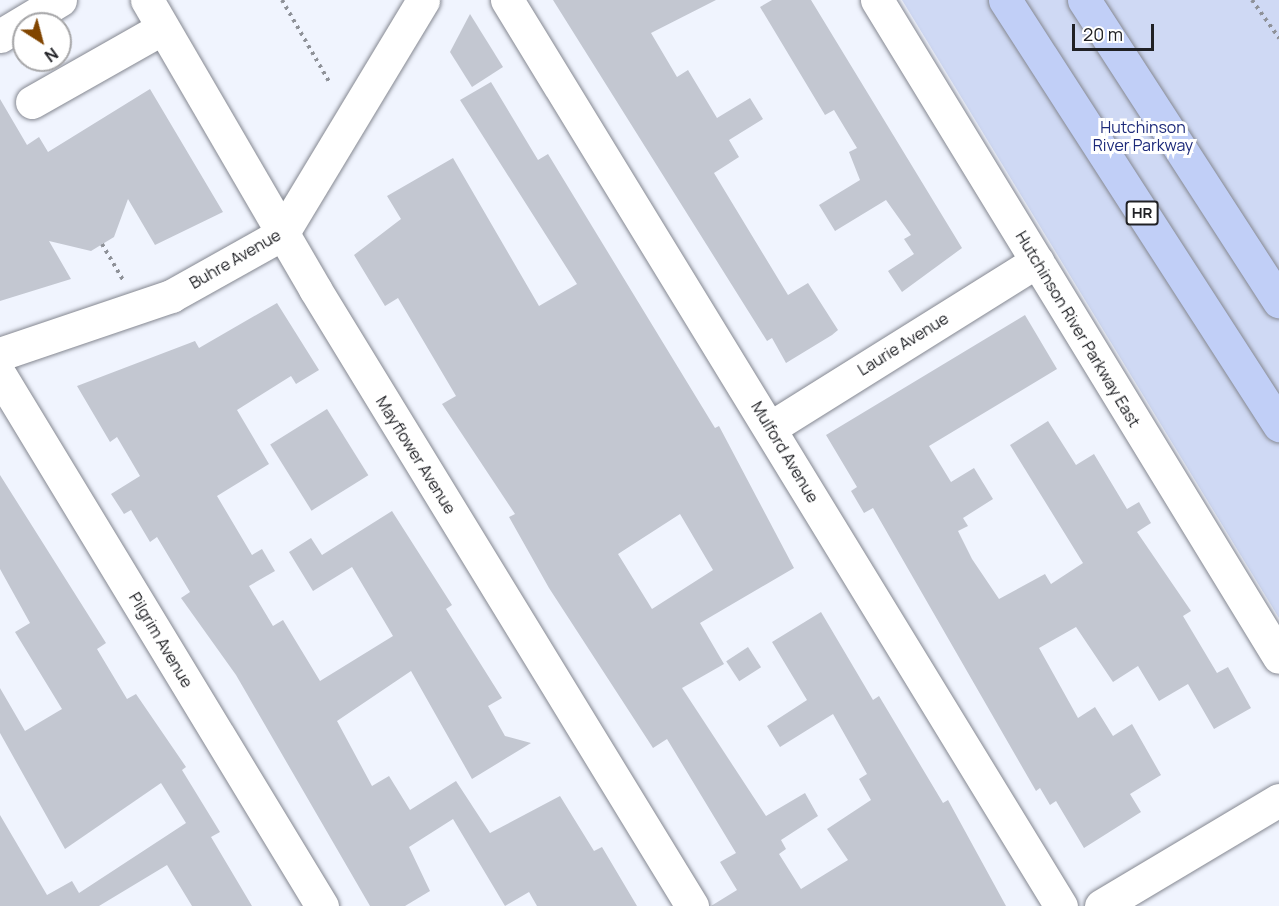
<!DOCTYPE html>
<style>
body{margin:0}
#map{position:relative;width:1279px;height:906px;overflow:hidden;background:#f0f4fe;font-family:Manrope,sans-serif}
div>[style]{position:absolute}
.green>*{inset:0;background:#cfd9f4}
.building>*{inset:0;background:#c3c7d1;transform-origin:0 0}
.path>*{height:4px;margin-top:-2px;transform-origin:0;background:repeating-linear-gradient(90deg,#8e9198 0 3px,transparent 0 7.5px)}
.roads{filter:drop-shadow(0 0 2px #858891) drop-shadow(0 0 2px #858891)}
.minor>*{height:33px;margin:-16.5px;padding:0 16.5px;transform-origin:16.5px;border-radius:16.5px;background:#fff}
.highway>*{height:33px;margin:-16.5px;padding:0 16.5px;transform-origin:16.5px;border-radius:16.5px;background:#c1cff7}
span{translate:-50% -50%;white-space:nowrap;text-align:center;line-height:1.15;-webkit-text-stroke:6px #fff;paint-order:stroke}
.shield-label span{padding:2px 4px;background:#fff;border:2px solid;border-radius:4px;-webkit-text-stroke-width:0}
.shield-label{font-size:15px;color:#202125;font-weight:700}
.park-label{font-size:16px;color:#1d2a7a}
.street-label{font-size:16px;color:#202125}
.north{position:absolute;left:12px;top:12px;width:60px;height:60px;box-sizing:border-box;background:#fff;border:2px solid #a6a6a8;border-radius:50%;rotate:144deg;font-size:16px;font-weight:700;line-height:24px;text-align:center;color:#202125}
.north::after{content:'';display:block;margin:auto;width:21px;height:27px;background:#814500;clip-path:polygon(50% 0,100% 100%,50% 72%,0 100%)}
.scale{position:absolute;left:1072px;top:24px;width:82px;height:27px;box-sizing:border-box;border:3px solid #202125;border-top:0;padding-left:8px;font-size:18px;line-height:21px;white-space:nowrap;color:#202125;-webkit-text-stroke:4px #fff;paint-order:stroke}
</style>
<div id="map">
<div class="green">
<div style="clip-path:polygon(902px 0,1279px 0,1279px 618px)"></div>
</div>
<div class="building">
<div style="clip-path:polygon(553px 0,716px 0,651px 33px,677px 77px,688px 70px,717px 118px,750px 98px,763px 119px,729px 140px,739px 157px,714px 173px,788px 295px,808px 283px,838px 330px,832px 335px,786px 363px,772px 338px,767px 341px)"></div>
<div style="clip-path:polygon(772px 0,811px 0,962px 248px,902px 292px,888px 271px,914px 254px,904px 239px,911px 235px,886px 200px,835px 231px,819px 205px,860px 180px,849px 152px,857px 148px,834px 110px,825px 115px,760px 7px)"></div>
<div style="clip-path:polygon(470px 14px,503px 67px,472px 87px,450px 52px)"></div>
<div style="clip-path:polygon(evenodd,491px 82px,538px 160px,548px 154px,715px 428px,719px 426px,794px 568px,700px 623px,724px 664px,682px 688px,766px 816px,805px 793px,818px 816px,781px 840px,786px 849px,779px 854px,801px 889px,848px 860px,827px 829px,871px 800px,859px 779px,867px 774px,833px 714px,780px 747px,767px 726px,807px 700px,772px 642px,821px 612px,873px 700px,879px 696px,943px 803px,948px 800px,1006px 906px,711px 906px,737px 890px,720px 862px,736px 853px,667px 739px,653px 748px,549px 588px,509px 517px,515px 514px,442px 404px,456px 396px,398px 298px,385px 306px,354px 255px,401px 219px,387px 196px,453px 158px,539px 306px,577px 284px,460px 100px,491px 82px,680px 514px,713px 570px,652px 609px,618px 554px,680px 514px)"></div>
<div style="clip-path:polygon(150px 89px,223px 212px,155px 245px,128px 199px,114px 237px,91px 251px,49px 241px,71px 279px,0 301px,0 99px,27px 145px,39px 137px,48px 152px)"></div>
<div style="clip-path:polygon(277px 303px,319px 370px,296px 384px,291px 376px,237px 410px,269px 464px,217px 496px,252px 555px,262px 549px,275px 571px,249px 586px,273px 626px,283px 620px,320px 681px,393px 636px,352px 567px,313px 591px,289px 552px,311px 538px,322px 555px,392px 511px,452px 605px,446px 609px,502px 698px,488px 706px,505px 736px,531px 743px,472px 779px,411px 671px,337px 721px,372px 786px,389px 776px,410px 810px,456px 781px,490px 833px,560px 796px,594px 851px,602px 847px,637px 906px,537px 906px,529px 892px,505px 906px,453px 819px,409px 847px,430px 891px,405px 906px,370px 906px,236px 675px,181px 598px,190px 592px,157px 537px,150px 542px,131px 510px,124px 514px,111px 494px,140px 476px,117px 437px,110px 442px,77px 386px,195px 341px,199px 348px)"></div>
<div style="clip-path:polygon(1025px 315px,1057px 369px,929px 446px,951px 482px,974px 468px,993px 499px,963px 518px,968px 526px,958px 531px,972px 559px,999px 599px,1045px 574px,1051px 584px,1083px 563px,1010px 445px,1048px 421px,1076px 465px,1094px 454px,1127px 509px,1139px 502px,1151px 523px,1137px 532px,1191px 611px,1183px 616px,1217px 673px,1228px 667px,1251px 708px,1214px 729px,1188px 684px,1159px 701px,1138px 666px,1113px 682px,1076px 627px,1039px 648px,1078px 718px,1095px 707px,1113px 736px,1132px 724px,1161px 775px,1130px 794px,1141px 812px,1084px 848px,1056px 801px,1050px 805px,1040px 788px,1036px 791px,873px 508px,864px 513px,851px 491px,857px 487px,826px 435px)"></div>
<div style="left:327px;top:409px;width:78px;height:67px;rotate:58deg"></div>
<div style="clip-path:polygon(0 475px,106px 643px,97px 649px,127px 699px,136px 694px,186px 767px,182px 770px,220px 832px,211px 837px,252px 906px,192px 906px,167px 865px,99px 906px,0 906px,0 815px,47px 895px,72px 881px,79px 893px,186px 823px,161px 783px,65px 849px,0 733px,0 688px,25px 731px,62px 709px,15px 632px,30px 623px,0 569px)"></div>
<div style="left:748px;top:647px;width:24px;height:26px;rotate:57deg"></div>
</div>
<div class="path">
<div style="left:282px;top:0;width:96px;rotate:60deg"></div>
<div style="left:1252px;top:0;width:47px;rotate:54.6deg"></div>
<div style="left:102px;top:244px;width:42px;rotate:59.7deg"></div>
</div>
<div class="roads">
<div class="minor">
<div style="left:147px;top:0;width:334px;rotate:59.8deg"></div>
<div style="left:315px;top:289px;width:723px;rotate:58.57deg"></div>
<div style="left:507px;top:0;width:1062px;rotate:58.56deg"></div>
<div style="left:877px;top:0;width:770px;rotate:58.54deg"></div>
<div style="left:0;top:36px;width:70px;rotate:-31deg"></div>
<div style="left:32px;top:102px;width:150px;rotate:-29.5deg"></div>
<div style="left:0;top:354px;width:181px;rotate:-18.7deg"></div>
<div style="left:171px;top:296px;width:127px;rotate:-29.2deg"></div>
<div style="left:282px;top:234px;width:273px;rotate:-58.9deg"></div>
<div style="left:0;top:375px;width:621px;rotate:58.77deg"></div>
<div style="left:770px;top:428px;width:315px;rotate:-32deg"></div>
<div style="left:1101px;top:906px;width:207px;rotate:-30.8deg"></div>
</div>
<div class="highway">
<div style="left:1005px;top:0;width:506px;rotate:57.19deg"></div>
<div style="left:1084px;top:0;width:359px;rotate:57.1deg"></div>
</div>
</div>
<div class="shield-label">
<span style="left:1142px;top:213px">HR</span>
</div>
<div class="park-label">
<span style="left:1143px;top:136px">Hutchinson<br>River Parkway</span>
</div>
<div class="street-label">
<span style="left:235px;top:259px;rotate:-30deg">Buhre Avenue</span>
<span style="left:1078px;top:329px;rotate:59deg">Hutchinson River Parkway East</span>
<span style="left:903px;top:344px;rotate:-32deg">Laurie Avenue</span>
<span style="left:785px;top:452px;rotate:59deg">Mulford Avenue</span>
<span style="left:416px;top:455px;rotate:58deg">Mayflower Avenue</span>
<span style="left:161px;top:640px;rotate:59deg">Pilgrim Avenue</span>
</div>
<div class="north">N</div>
<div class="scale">20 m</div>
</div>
